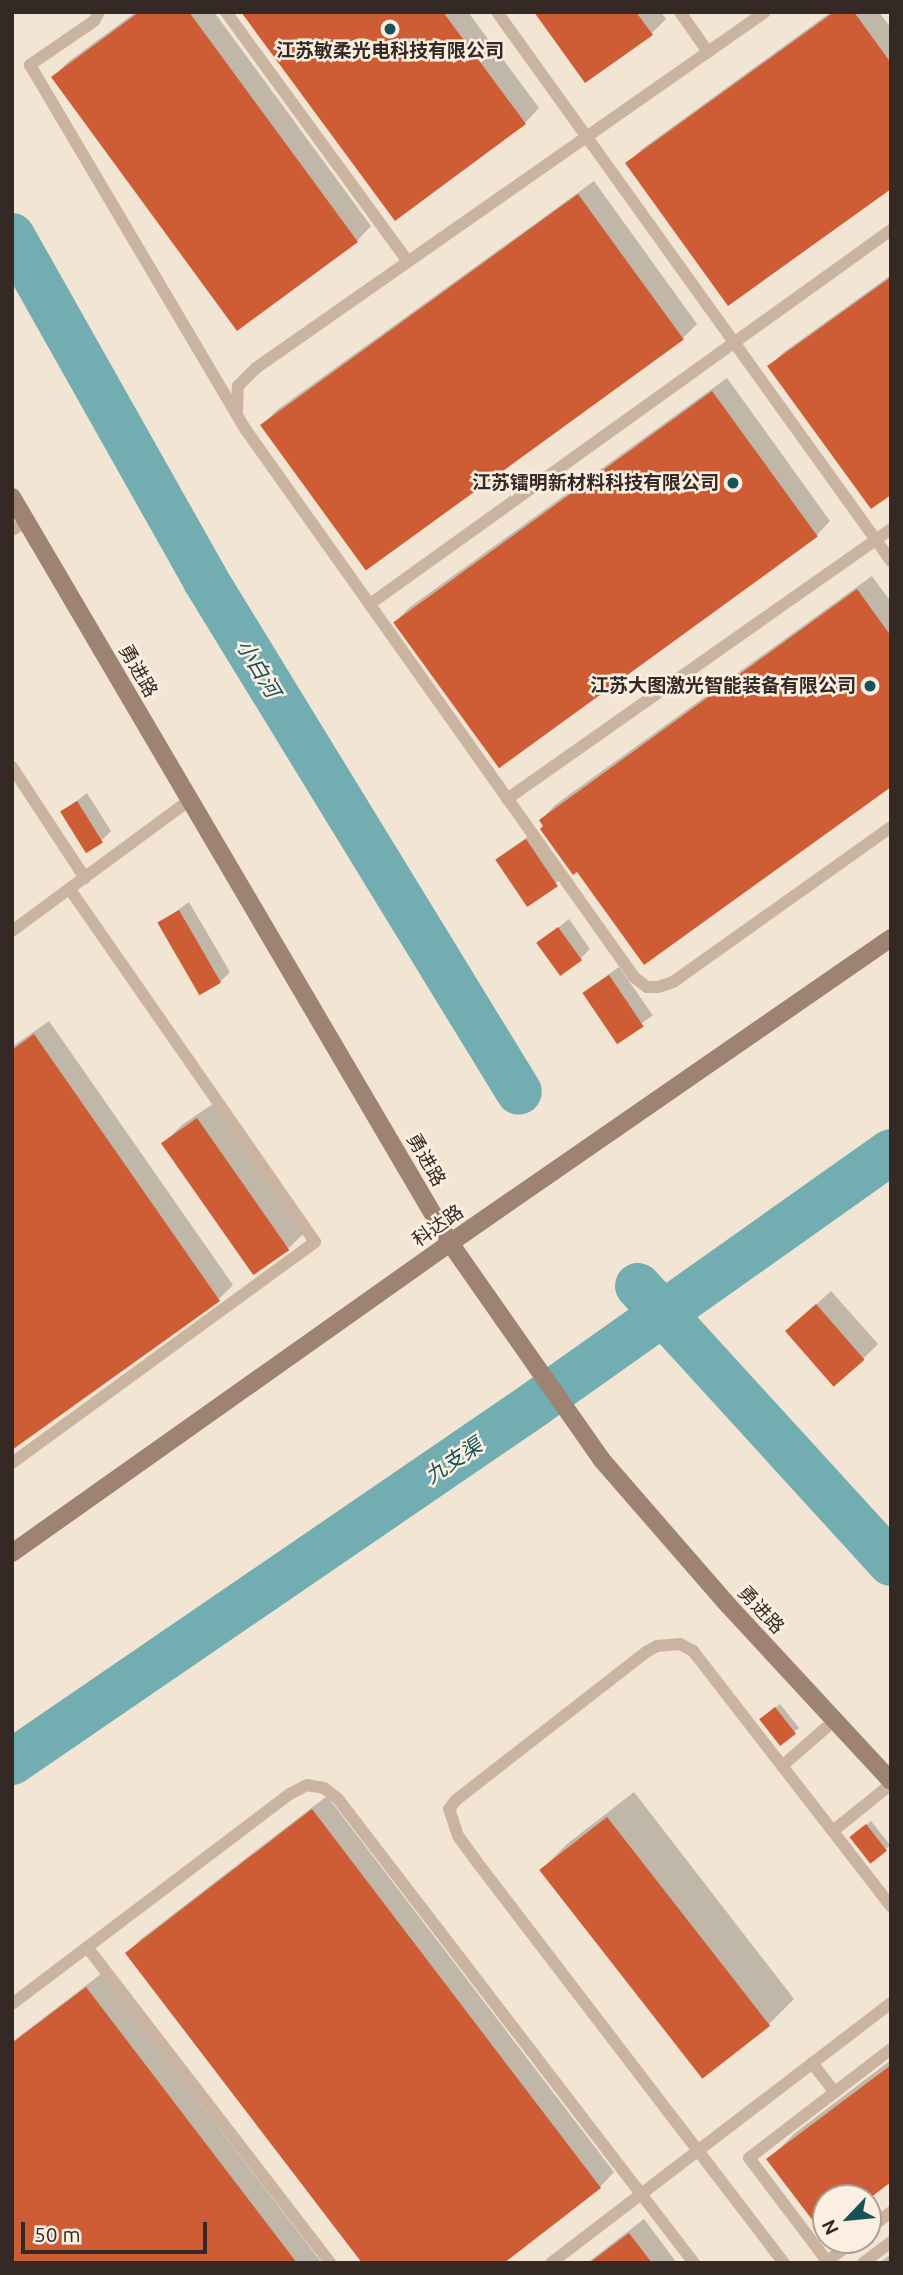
<!DOCTYPE html>
<meta charset="utf-8">
<style>
body{margin:0}
#map{position:relative;width:903px;height:2275px;overflow:hidden;background:#f2e5d4;font-family:Ubuntu,"Noto Sans SC",sans-serif}
div>[style]{position:absolute}
.shadow>*{inset:0;background:#0003;transform-origin:0 0}
.river>*{height:46px;margin:-23px;padding:0 23px;transform-origin:23px;border-radius:23px;background:#72adb1}
.building>*{inset:0;background:#ce5d36;transform-origin:0 0}
.lane>*{height:12px;margin:-6px;padding:0 6px;transform-origin:6px;border-radius:6px;background:#cab4a0}
.secondary>*{height:18px;margin:-9px;padding:0 9px;transform-origin:9px;border-radius:9px;background:#9e8272}
.dots>*{width:19px;height:19px;translate:-50% -50%;box-sizing:border-box;border:4px solid #faefe1;border-radius:50%}
span{translate:-50% -50%;white-space:nowrap;text-align:center;line-height:1.15;-webkit-text-stroke:5px #faefe1;paint-order:stroke}
.poi-label{font-size:19px;color:#342924;font-weight:700}
.right{translate:-100% -50%;text-align:right}
.street-label{font-size:19px;color:#342924}
.water-label{font-size:21px;color:#175257;font-style:italic}
.frame{position:absolute;inset:0;border:14px solid #342924;pointer-events:none}
.north{position:absolute;left:812px;top:2184px;width:70px;height:70px;box-sizing:border-box;background:#faefe1;border:2px solid #aba095;border-radius:50%;rotate:244deg;font-size:19px;font-weight:700;line-height:28px;text-align:center;color:#342924}
.north::after{content:'';display:block;margin:auto;width:24px;height:32px;background:#175257;clip-path:polygon(50% 0,100% 100%,50% 72%,0 100%)}
.scale{position:absolute;left:21px;top:2222px;width:186px;height:32px;box-sizing:border-box;border:4px solid #342924;border-top:0;padding-left:9px;font-size:21px;line-height:24px;white-space:nowrap;color:#342924;-webkit-text-stroke:5px #faefe1;paint-order:stroke}
</style>
<div id="map">
<div class="shadow">
<div style="clip-path:polygon(136px 12px,214px 12px,371px 226px,357px 241px,53px 77px,68px 62px)"></div>
<div style="clip-path:polygon(243px 12px,468px 12px,539px 108px,525px 123px)"></div>
<div style="clip-path:polygon(536px 12px,661px 12px,666px 19px,651px 34px)"></div>
<div style="clip-path:polygon(831px 12px,879px 12px,891px 28px,891px 186px,628px 164px,642px 149px)"></div>
<div style="clip-path:polygon(594px 181px,697px 324px,682px 339px,366px 568px,262px 425px,277px 410px)"></div>
<div style="clip-path:polygon(891px 275px,891px 492px,770px 366px,784px 352px)"></div>
<div style="clip-path:polygon(727px 378px,830px 521px,816px 536px,395px 622px,410px 607px)"></div>
<div style="clip-path:polygon(872px 576px,891px 602px,891px 784px,545px 826px,541px 820px,555px 805px)"></div>
<div style="clip-path:polygon(87px 793px,111px 831px,102px 840px,62px 812px)"></div>
<div style="left:536px;top:831px;width:54px;height:48px;rotate:55deg"></div>
<div style="clip-path:polygon(189px 902px,230px 972px,220px 982px,160px 923px)"></div>
<div style="clip-path:polygon(569px 919px,590px 949px,580px 959px,539px 943px)"></div>
<div style="left:619px;top:967px;width:59px;height:43px;rotate:55deg"></div>
<div style="clip-path:polygon(49px 1021px,233px 1285px,219px 1299px,12px 1448px,12px 1047px)"></div>
<div style="clip-path:polygon(217px 1101px,308px 1229px,289px 1248px,163px 1144px,182px 1125px)"></div>
<div style="clip-path:polygon(831px 1291px,878px 1344px,863px 1359px,787px 1331px)"></div>
<div style="clip-path:polygon(780px 1704px,799px 1728px,794px 1732px,766px 1715px)"></div>
<div style="clip-path:polygon(634px 1792px,794px 1999px,768px 2025px,541px 1870px,567px 1844px)"></div>
<div style="clip-path:polygon(327px 1796px,614px 2172px,600px 2187px,127px 1953px,141px 1939px)"></div>
<div style="clip-path:polygon(871px 1821px,890px 1845px,885px 1850px,856px 1833px)"></div>
<div style="clip-path:polygon(101px 1974px,322px 2263px,12px 2263px,12px 2042px)"></div>
<div style="clip-path:polygon(891px 2060px,891px 2180px,867px 2198px,826px 2198px,826px 2229px,769px 2159px,795px 2133px)"></div>
<div style="clip-path:polygon(644px 2219px,677px 2263px,587px 2263px)"></div>
<div style="clip-path:polygon(891px 2254px,891px 2263px,879px 2263px)"></div>
</div>
<div class="river">
<div style="left:12px;top:236px;width:394px;rotate:60.6deg"></div>
<div style="left:205px;top:579px;width:601px;rotate:58.53deg"></div>
<div style="left:638px;top:1286px;width:375px;rotate:47.6deg"></div>
<div style="left:12px;top:1762px;width:634px;rotate:-34.39deg"></div>
<div style="left:535px;top:1404px;width:436px;rotate:-35.3deg"></div>
</div>
<div class="building">
<div style="clip-path:polygon(139px 12px,189px 12px,358px 242px,237px 331px,51px 77px)"></div>
<div style="clip-path:polygon(241px 12px,443px 12px,526px 124px,395px 221px)"></div>
<div style="clip-path:polygon(534px 12px,636px 12px,653px 35px,585px 83px)"></div>
<div style="clip-path:polygon(834px 12px,854px 12px,891px 63px,891px 189px,728px 306px,625px 163px)"></div>
<div style="left:578px;top:194px;width:180px;height:393px;rotate:54deg"></div>
<div style="clip-path:polygon(891px 277px,891px 495px,871px 509px,767px 366px)"></div>
<div style="left:712px;top:391px;width:180px;height:394px;rotate:54deg"></div>
<div style="clip-path:polygon(857px 589px,891px 636px,891px 787px,644px 965px,577px 872px,573px 875px,540px 829px,543px 826px,539px 820px)"></div>
<div style="left:77px;top:801px;width:49px;height:20px;rotate:58deg"></div>
<div style="left:526px;top:839px;width:57px;height:37px;rotate:56deg"></div>
<div style="left:179px;top:910px;width:84px;height:25px;rotate:60deg"></div>
<div style="left:558px;top:927px;width:41px;height:27px;rotate:54deg"></div>
<div style="left:609px;top:975px;width:62px;height:32px;rotate:56deg"></div>
<div style="clip-path:polygon(34px 1034px,220px 1301px,12px 1450px,12px 1050px)"></div>
<div style="left:197px;top:1118px;width:161px;height:44px;rotate:55deg"></div>
<div style="left:816px;top:1304px;width:74px;height:41px;rotate:49deg"></div>
<div style="left:775px;top:1707px;width:34px;height:20px;rotate:52deg"></div>
<div style="clip-path:polygon(312px 1809px,601px 2188px,504px 2263px,362px 2263px,125px 1953px)"></div>
<div style="left:607px;top:1817px;width:265px;height:86px;rotate:52deg"></div>
<div style="left:866px;top:1824px;width:34px;height:21px;rotate:52deg"></div>
<div style="clip-path:polygon(86px 1987px,297px 2263px,12px 2263px,12px 2043px)"></div>
<div style="clip-path:polygon(891px 2065px,891px 2182px,870px 2198px,826px 2198px,826px 2238px,766px 2159px)"></div>
<div style="clip-path:polygon(629px 2233px,652px 2263px,589px 2263px)"></div>
</div>
<div class="lane">
<div style="left:99px;top:12px;width:10px;rotate:119deg"></div>
<div style="left:94px;top:21px;width:78px;rotate:145.5deg"></div>
<div style="left:30px;top:65px;width:424px;rotate:59.4deg"></div>
<div style="left:246px;top:430px;width:671px;rotate:54.65deg"></div>
<div style="left:634px;top:977px;width:16px;rotate:38deg"></div>
<div style="left:647px;top:987px;width:11px"></div>
<div style="left:658px;top:987px;width:16px;rotate:-18deg"></div>
<div style="left:673px;top:982px;width:267px;rotate:-35.4deg"></div>
<div style="left:226px;top:12px;width:309px;rotate:53.9deg"></div>
<div style="left:497px;top:12px;width:676px;rotate:54.33deg"></div>
<div style="left:680px;top:12px;width:49px;rotate:55deg"></div>
<div style="left:237px;top:411px;width:25px;rotate:-88deg"></div>
<div style="left:238px;top:386px;width:25px;rotate:-45deg"></div>
<div style="left:256px;top:368px;width:621px;rotate:-34.97deg"></div>
<div style="left:12px;top:530px;width:16px;rotate:-30deg"></div>
<div style="left:370px;top:604px;width:641px;rotate:-35.67deg"></div>
<div style="left:12px;top:767px;width:133px;rotate:56.7deg"></div>
<div style="left:507px;top:799px;width:469px;rotate:-35.1deg"></div>
<div style="left:12px;top:931px;width:221px;rotate:-36.4deg"></div>
<div style="left:12px;top:1463px;width:375px;rotate:-36.1deg"></div>
<div style="left:315px;top:1242px;width:430px;rotate:-124.8deg"></div>
<div style="left:782px;top:1766px;width:70px;rotate:-41deg"></div>
<div style="left:833px;top:1831px;width:75px;rotate:-39deg"></div>
<div style="left:87px;top:1947px;width:399px;rotate:52.4deg"></div>
<div style="left:12px;top:2004px;width:348px;rotate:-37.1deg"></div>
<div style="left:290px;top:1794px;width:19px;rotate:-28deg"></div>
<div style="left:307px;top:1785px;width:17px;rotate:10deg"></div>
<div style="left:324px;top:1788px;width:18px;rotate:38deg"></div>
<div style="left:338px;top:1799px;width:585px;rotate:52.5deg"></div>
<div style="left:812px;top:2063px;width:37px;rotate:52deg"></div>
<div style="left:868px;top:2229px;width:29px;rotate:-36deg"></div>
<div style="left:827px;top:2261px;width:129px;rotate:-127.1deg"></div>
<div style="left:749px;top:2158px;width:179px;rotate:-37.5deg"></div>
<div style="left:551px;top:2263px;width:428px;rotate:-37.4deg"></div>
<div style="left:784px;top:2263px;width:505px;rotate:-127.44deg"></div>
<div style="left:477px;top:1862px;width:32px;rotate:-126deg"></div>
<div style="left:458px;top:1836px;width:28px;rotate:-108deg"></div>
<div style="left:449px;top:1809px;width:11px;rotate:-52deg"></div>
<div style="left:456px;top:1800px;width:241px;rotate:-37.9deg"></div>
<div style="left:646px;top:1652px;width:13px;rotate:-29deg"></div>
<div style="left:657px;top:1646px;width:23px;rotate:-5deg"></div>
<div style="left:680px;top:1644px;width:15px;rotate:28deg"></div>
<div style="left:693px;top:1651px;width:323px;rotate:52.2deg"></div>
<div style="left:825px;top:2263px;width:37px;rotate:-38deg"></div>
<div style="left:863px;top:2263px;width:35px;rotate:-37deg"></div>
</div>
<div class="secondary">
<div style="left:12px;top:497px;width:865px;rotate:59.58deg"></div>
<div style="left:450px;top:1243px;width:264px;rotate:55deg"></div>
<div style="left:601px;top:1459px;width:194px;rotate:49deg"></div>
<div style="left:728px;top:1605px;width:240px;rotate:47.2deg"></div>
<div style="left:12px;top:1553px;width:537px;rotate:-35.29deg"></div>
<div style="left:450px;top:1243px;width:536px;rotate:-34.67deg"></div>
</div>
<div class="dots">
<div style="left:390px;top:29px;background:#175257"></div>
<div style="left:733px;top:483px;background:#175257"></div>
<div style="left:870px;top:686px;background:#175257"></div>
</div>
<div class="poi-label">
<span style="left:390px;top:51px">江苏敏柔光电科技有限公司</span>
<span class="right" style="left:719px;top:483px">江苏镭明新材料科技有限公司</span>
<span class="right" style="left:856px;top:686px">江苏大图激光智能装备有限公司</span>
</div>
<div class="street-label">
<span style="left:138px;top:671px;rotate:60deg">勇进路</span>
<span style="left:426px;top:1160px;rotate:60deg">勇进路</span>
<span style="left:438px;top:1226px;rotate:-35deg">科达路</span>
<span style="left:761px;top:1610px;rotate:47deg">勇进路</span>
</div>
<div class="water-label">
<span style="left:259px;top:668px;rotate:59deg">小白河</span>
<span style="left:453px;top:1460px;rotate:-34deg">九支渠</span>
</div>
<div class="frame"></div>
<div class="north">N</div>
<div class="scale">50 m</div>
</div>
